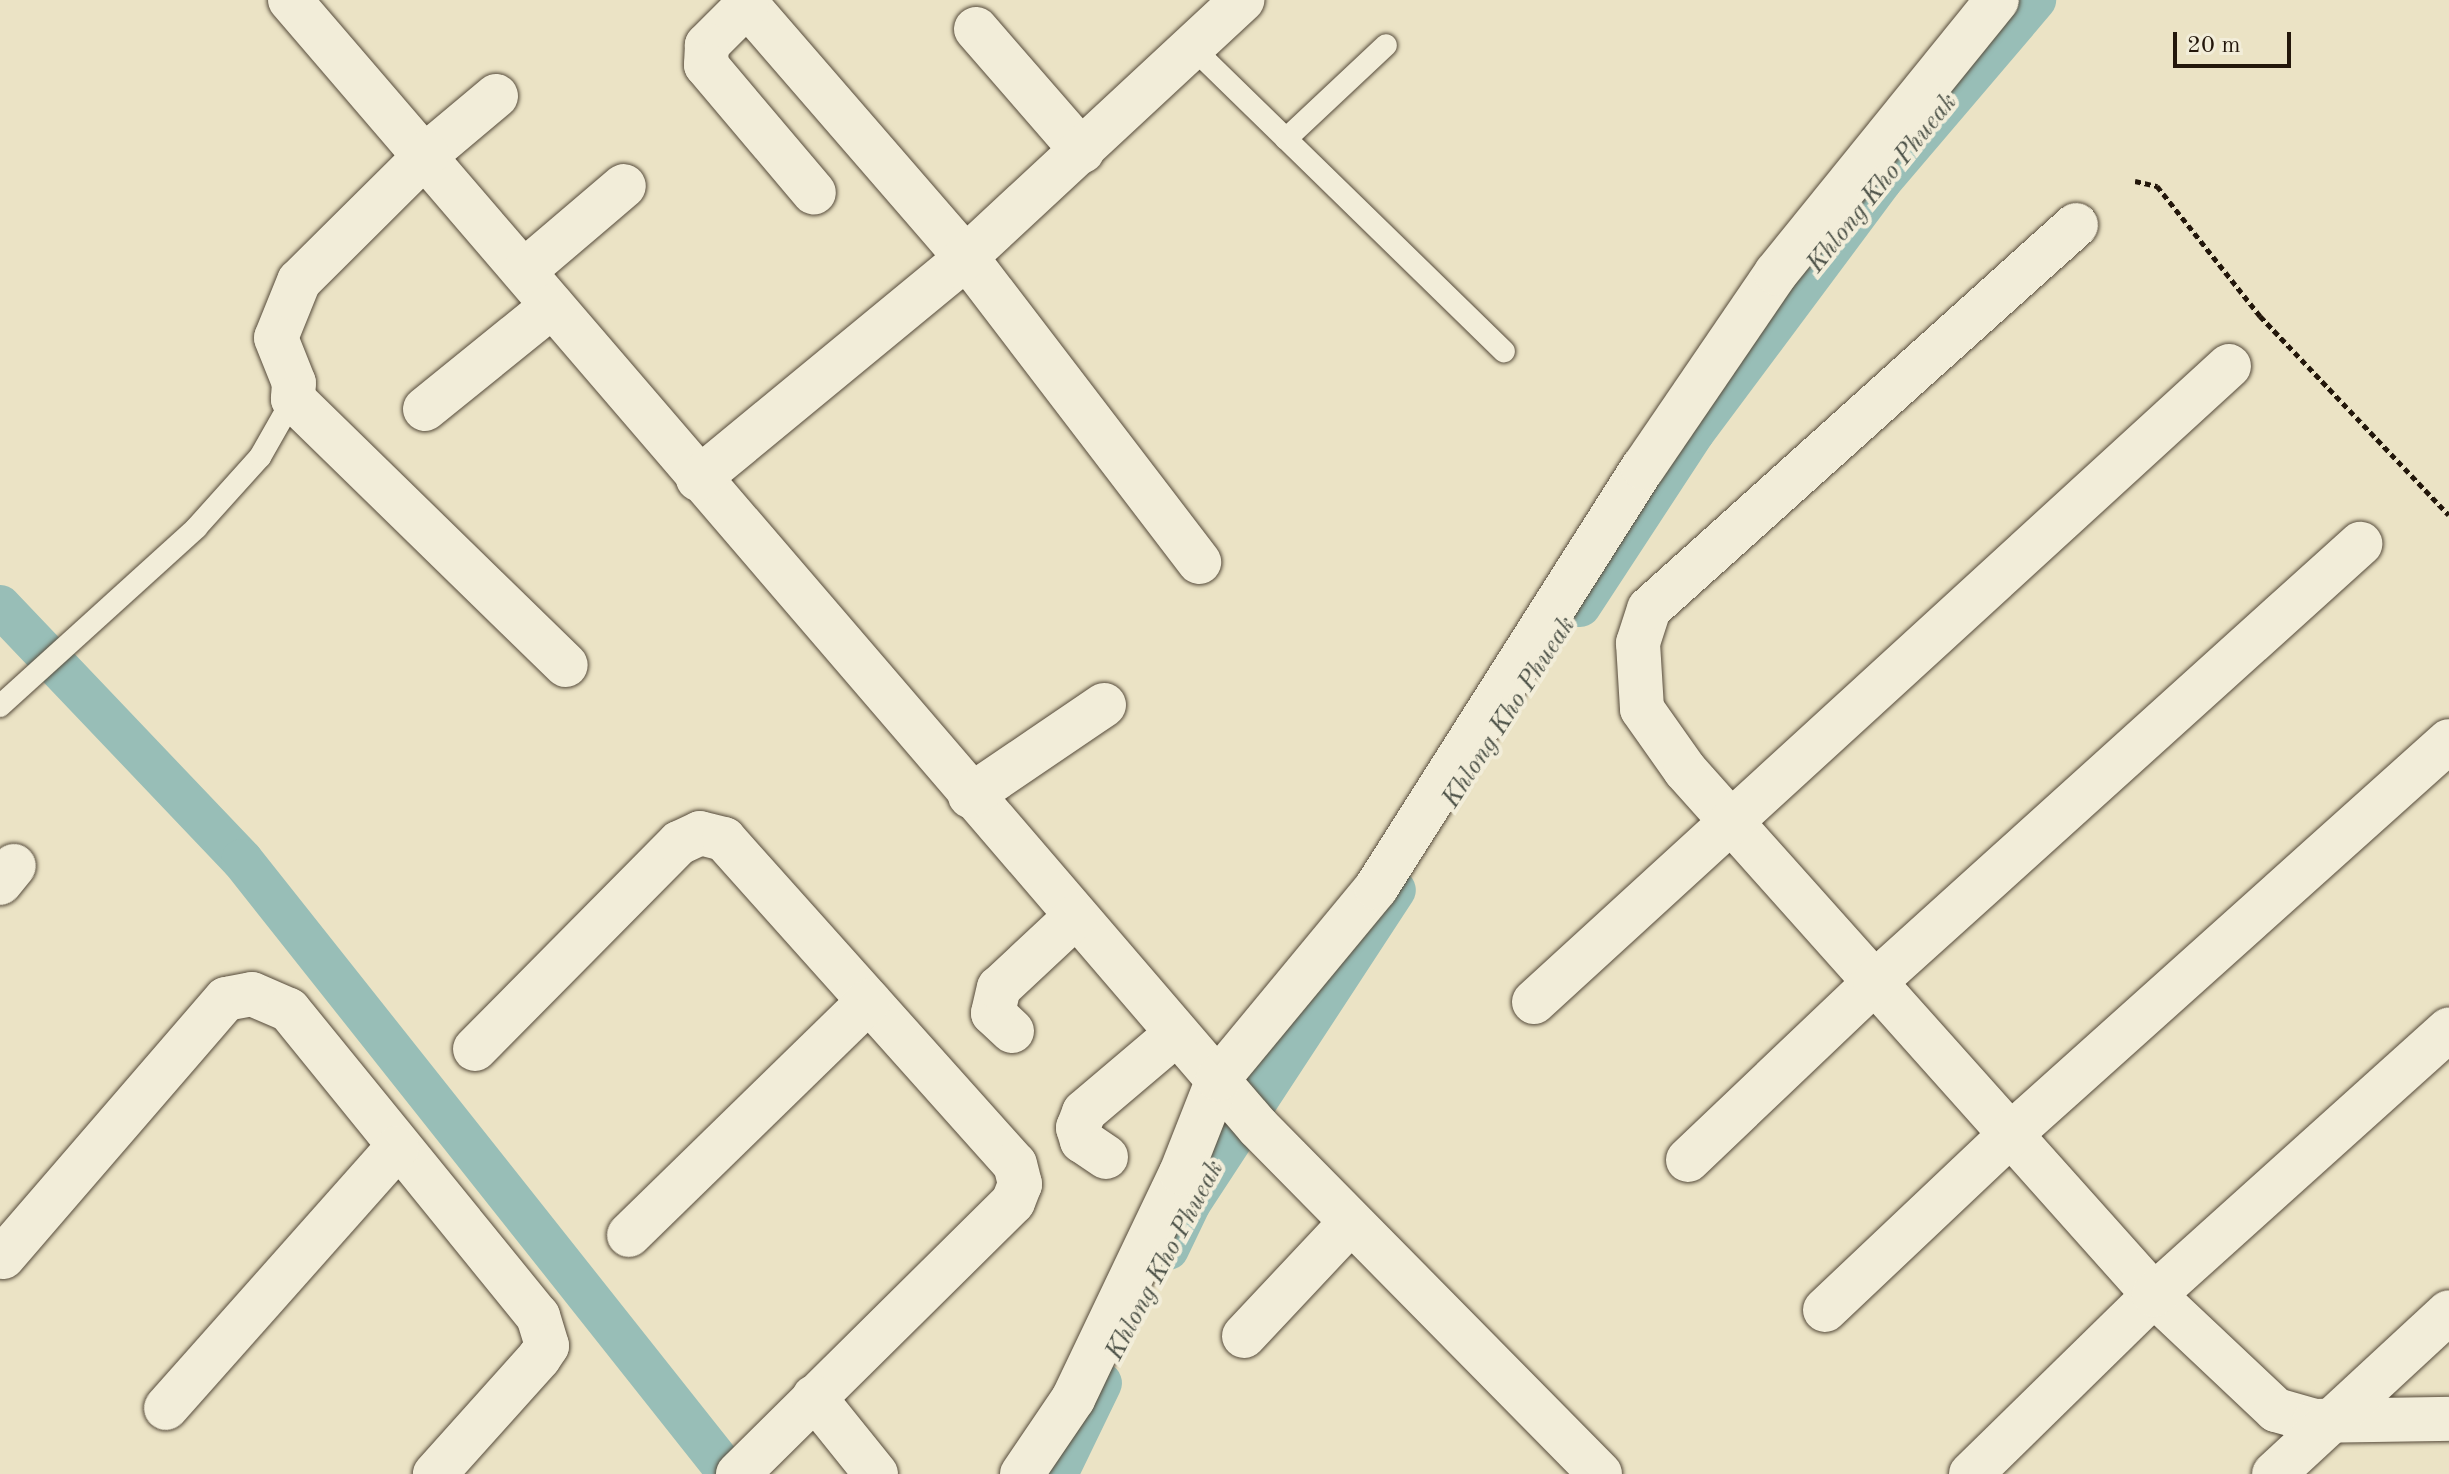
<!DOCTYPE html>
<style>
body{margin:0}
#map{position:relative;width:2449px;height:1474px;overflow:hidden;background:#ebe3c5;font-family:"Old Standard TT",serif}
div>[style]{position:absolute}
.canal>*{height:42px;margin:-21px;padding:0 21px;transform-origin:21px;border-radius:21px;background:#98beb7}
.path>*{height:5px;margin-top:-2.5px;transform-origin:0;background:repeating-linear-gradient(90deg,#23170b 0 6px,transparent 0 10px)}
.roads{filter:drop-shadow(0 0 2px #554a3a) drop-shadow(0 0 2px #554a3a)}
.lane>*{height:22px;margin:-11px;padding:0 11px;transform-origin:11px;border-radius:11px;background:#f2edd9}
.street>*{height:44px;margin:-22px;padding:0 22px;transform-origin:22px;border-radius:22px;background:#f2edd9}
span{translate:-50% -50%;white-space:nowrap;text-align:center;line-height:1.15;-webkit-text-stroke:8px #f2edd9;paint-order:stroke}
.water-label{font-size:26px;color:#4c5147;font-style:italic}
.scale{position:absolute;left:2173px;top:32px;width:118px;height:36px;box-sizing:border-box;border:4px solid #23170b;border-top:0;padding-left:10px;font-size:24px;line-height:28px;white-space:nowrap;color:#23170b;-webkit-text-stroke:6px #f2edd9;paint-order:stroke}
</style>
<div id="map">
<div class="canal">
<div style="left:0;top:606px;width:351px;rotate:46.4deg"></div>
<div style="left:242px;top:860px;width:784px;rotate:51.58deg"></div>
<div style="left:1580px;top:606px;width:208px;rotate:-56.8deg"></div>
<div style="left:1694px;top:432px;width:313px;rotate:-53.3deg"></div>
<div style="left:1881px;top:181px;width:238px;rotate:-49.6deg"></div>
<div style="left:1168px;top:1249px;width:51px;rotate:-64.4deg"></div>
<div style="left:1190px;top:1203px;width:374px;rotate:-56.8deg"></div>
<div style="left:1057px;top:1474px;width:101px;rotate:-64.2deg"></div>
</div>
<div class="path">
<div style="left:2135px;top:181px;width:23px;rotate:13deg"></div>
<div style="left:2157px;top:186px;width:166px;rotate:51.6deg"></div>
<div style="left:2260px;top:316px;width:274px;rotate:46.5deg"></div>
</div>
<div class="roads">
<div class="lane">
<div style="left:1194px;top:49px;width:433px;rotate:44.3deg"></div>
<div style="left:1286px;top:139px;width:137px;rotate:-43.2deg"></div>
<div style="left:0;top:706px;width:265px;rotate:-42.2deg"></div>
<div style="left:196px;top:528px;width:96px;rotate:-48deg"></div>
<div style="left:260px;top:457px;width:67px;rotate:-60.4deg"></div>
</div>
<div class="street">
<div style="left:290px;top:0;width:1486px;rotate:49.34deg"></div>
<div style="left:1258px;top:1127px;width:487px;rotate:45.4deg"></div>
<div style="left:743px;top:0;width:340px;rotate:49.1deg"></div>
<div style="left:966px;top:257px;width:384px;rotate:52.6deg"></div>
<div style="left:747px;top:5px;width:57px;rotate:135deg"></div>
<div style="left:707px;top:45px;width:20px;rotate:93deg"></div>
<div style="left:706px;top:65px;width:167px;rotate:49.8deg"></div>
<div style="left:976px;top:29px;width:162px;rotate:49deg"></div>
<div style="left:496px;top:96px;width:90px;rotate:140deg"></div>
<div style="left:427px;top:154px;width:180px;rotate:135.2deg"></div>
<div style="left:299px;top:281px;width:61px;rotate:112deg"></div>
<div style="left:276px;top:338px;width:48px;rotate:68.2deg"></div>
<div style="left:294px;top:383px;width:16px;rotate:94deg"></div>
<div style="left:293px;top:399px;width:381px;rotate:44.3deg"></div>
<div style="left:2076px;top:225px;width:574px;rotate:138.04deg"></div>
<div style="left:1649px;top:609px;width:36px;rotate:108deg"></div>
<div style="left:1638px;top:643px;width:66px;rotate:86.5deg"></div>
<div style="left:1642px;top:709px;width:75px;rotate:54.8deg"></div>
<div style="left:1685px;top:770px;width:704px;rotate:48.22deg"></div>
<div style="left:2154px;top:1295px;width:168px;rotate:43.3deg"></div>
<div style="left:2276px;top:1410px;width:41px;rotate:15.8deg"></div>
<div style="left:2315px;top:1421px;width:134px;rotate:-0.9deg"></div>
<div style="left:524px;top:271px;width:131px;rotate:-40.4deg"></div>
<div style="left:425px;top:409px;width:164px;rotate:-39deg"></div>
<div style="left:698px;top:479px;width:335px;rotate:-39.5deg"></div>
<div style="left:956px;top:266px;width:391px;rotate:-42.9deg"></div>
<div style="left:970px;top:796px;width:162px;rotate:-34.2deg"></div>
<div style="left:0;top:883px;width:22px;rotate:-51deg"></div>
<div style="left:1534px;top:1002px;width:942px;rotate:-42.46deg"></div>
<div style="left:1012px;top:1031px;width:26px;rotate:-137deg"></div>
<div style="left:993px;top:1013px;width:26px;rotate:-77deg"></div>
<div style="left:999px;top:988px;width:104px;rotate:-43.1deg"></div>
<div style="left:475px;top:1049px;width:290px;rotate:-45.3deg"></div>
<div style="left:679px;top:843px;width:23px;rotate:-25deg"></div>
<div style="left:700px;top:833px;width:25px;rotate:14deg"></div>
<div style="left:724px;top:839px;width:436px;rotate:48.2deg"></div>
<div style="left:1015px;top:1164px;width:21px;rotate:76deg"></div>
<div style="left:1020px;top:1184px;width:19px;rotate:111deg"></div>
<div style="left:1013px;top:1202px;width:387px;rotate:135.3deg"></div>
<div style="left:1106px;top:1157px;width:29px;rotate:-146deg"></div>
<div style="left:1082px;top:1141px;width:14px;rotate:-107deg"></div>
<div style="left:1078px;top:1128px;width:17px;rotate:-69deg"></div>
<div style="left:1084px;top:1112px;width:121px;rotate:-40.3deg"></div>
<div style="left:1688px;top:1160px;width:258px;rotate:-43.6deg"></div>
<div style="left:1875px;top:982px;width:654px;rotate:-42.08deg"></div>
<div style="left:629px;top:1235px;width:335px;rotate:-44.3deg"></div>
<div style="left:3px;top:1257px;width:341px;rotate:-49.2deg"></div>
<div style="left:226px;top:999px;width:26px;rotate:-11deg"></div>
<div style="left:252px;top:994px;width:40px;rotate:23.4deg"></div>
<div style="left:289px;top:1010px;width:395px;rotate:50.9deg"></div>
<div style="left:538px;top:1316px;width:31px;rotate:73deg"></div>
<div style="left:547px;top:1346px;width:14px;rotate:124deg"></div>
<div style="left:539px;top:1358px;width:156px;rotate:131.9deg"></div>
<div style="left:1825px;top:1310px;width:256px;rotate:-43.4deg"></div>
<div style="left:2011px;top:1134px;width:588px;rotate:-41.9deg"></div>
<div style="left:1244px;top:1336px;width:156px;rotate:-46.8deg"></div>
<div style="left:814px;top:1397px;width:99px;rotate:51.2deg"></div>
<div style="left:166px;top:1408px;width:348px;rotate:-48.4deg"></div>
<div style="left:1022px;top:1474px;width:91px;rotate:-55.8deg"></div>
<div style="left:1073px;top:1399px;width:250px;rotate:-64.5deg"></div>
<div style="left:1181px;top:1173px;width:101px;rotate:-68.5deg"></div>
<div style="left:1218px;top:1079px;width:248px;rotate:-50.4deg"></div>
<div style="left:1376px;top:888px;width:498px;rotate:-57.6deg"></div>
<div style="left:1643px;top:468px;width:236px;rotate:-55.7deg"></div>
<div style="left:1776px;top:273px;width:351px;rotate:-51deg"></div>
<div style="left:1971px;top:1474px;width:256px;rotate:-44.4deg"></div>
<div style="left:2154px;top:1295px;width:397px;rotate:-42deg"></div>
<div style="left:2274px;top:1474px;width:238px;rotate:-42.8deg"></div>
</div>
</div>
<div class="water-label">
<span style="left:1883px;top:184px;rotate:-51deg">Khlong Kho Phueak</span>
<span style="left:1510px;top:713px;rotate:-57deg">Khlong Kho Phueak</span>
<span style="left:1166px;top:1261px;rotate:-62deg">Khlong Kho Phueak</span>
</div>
<div class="scale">20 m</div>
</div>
